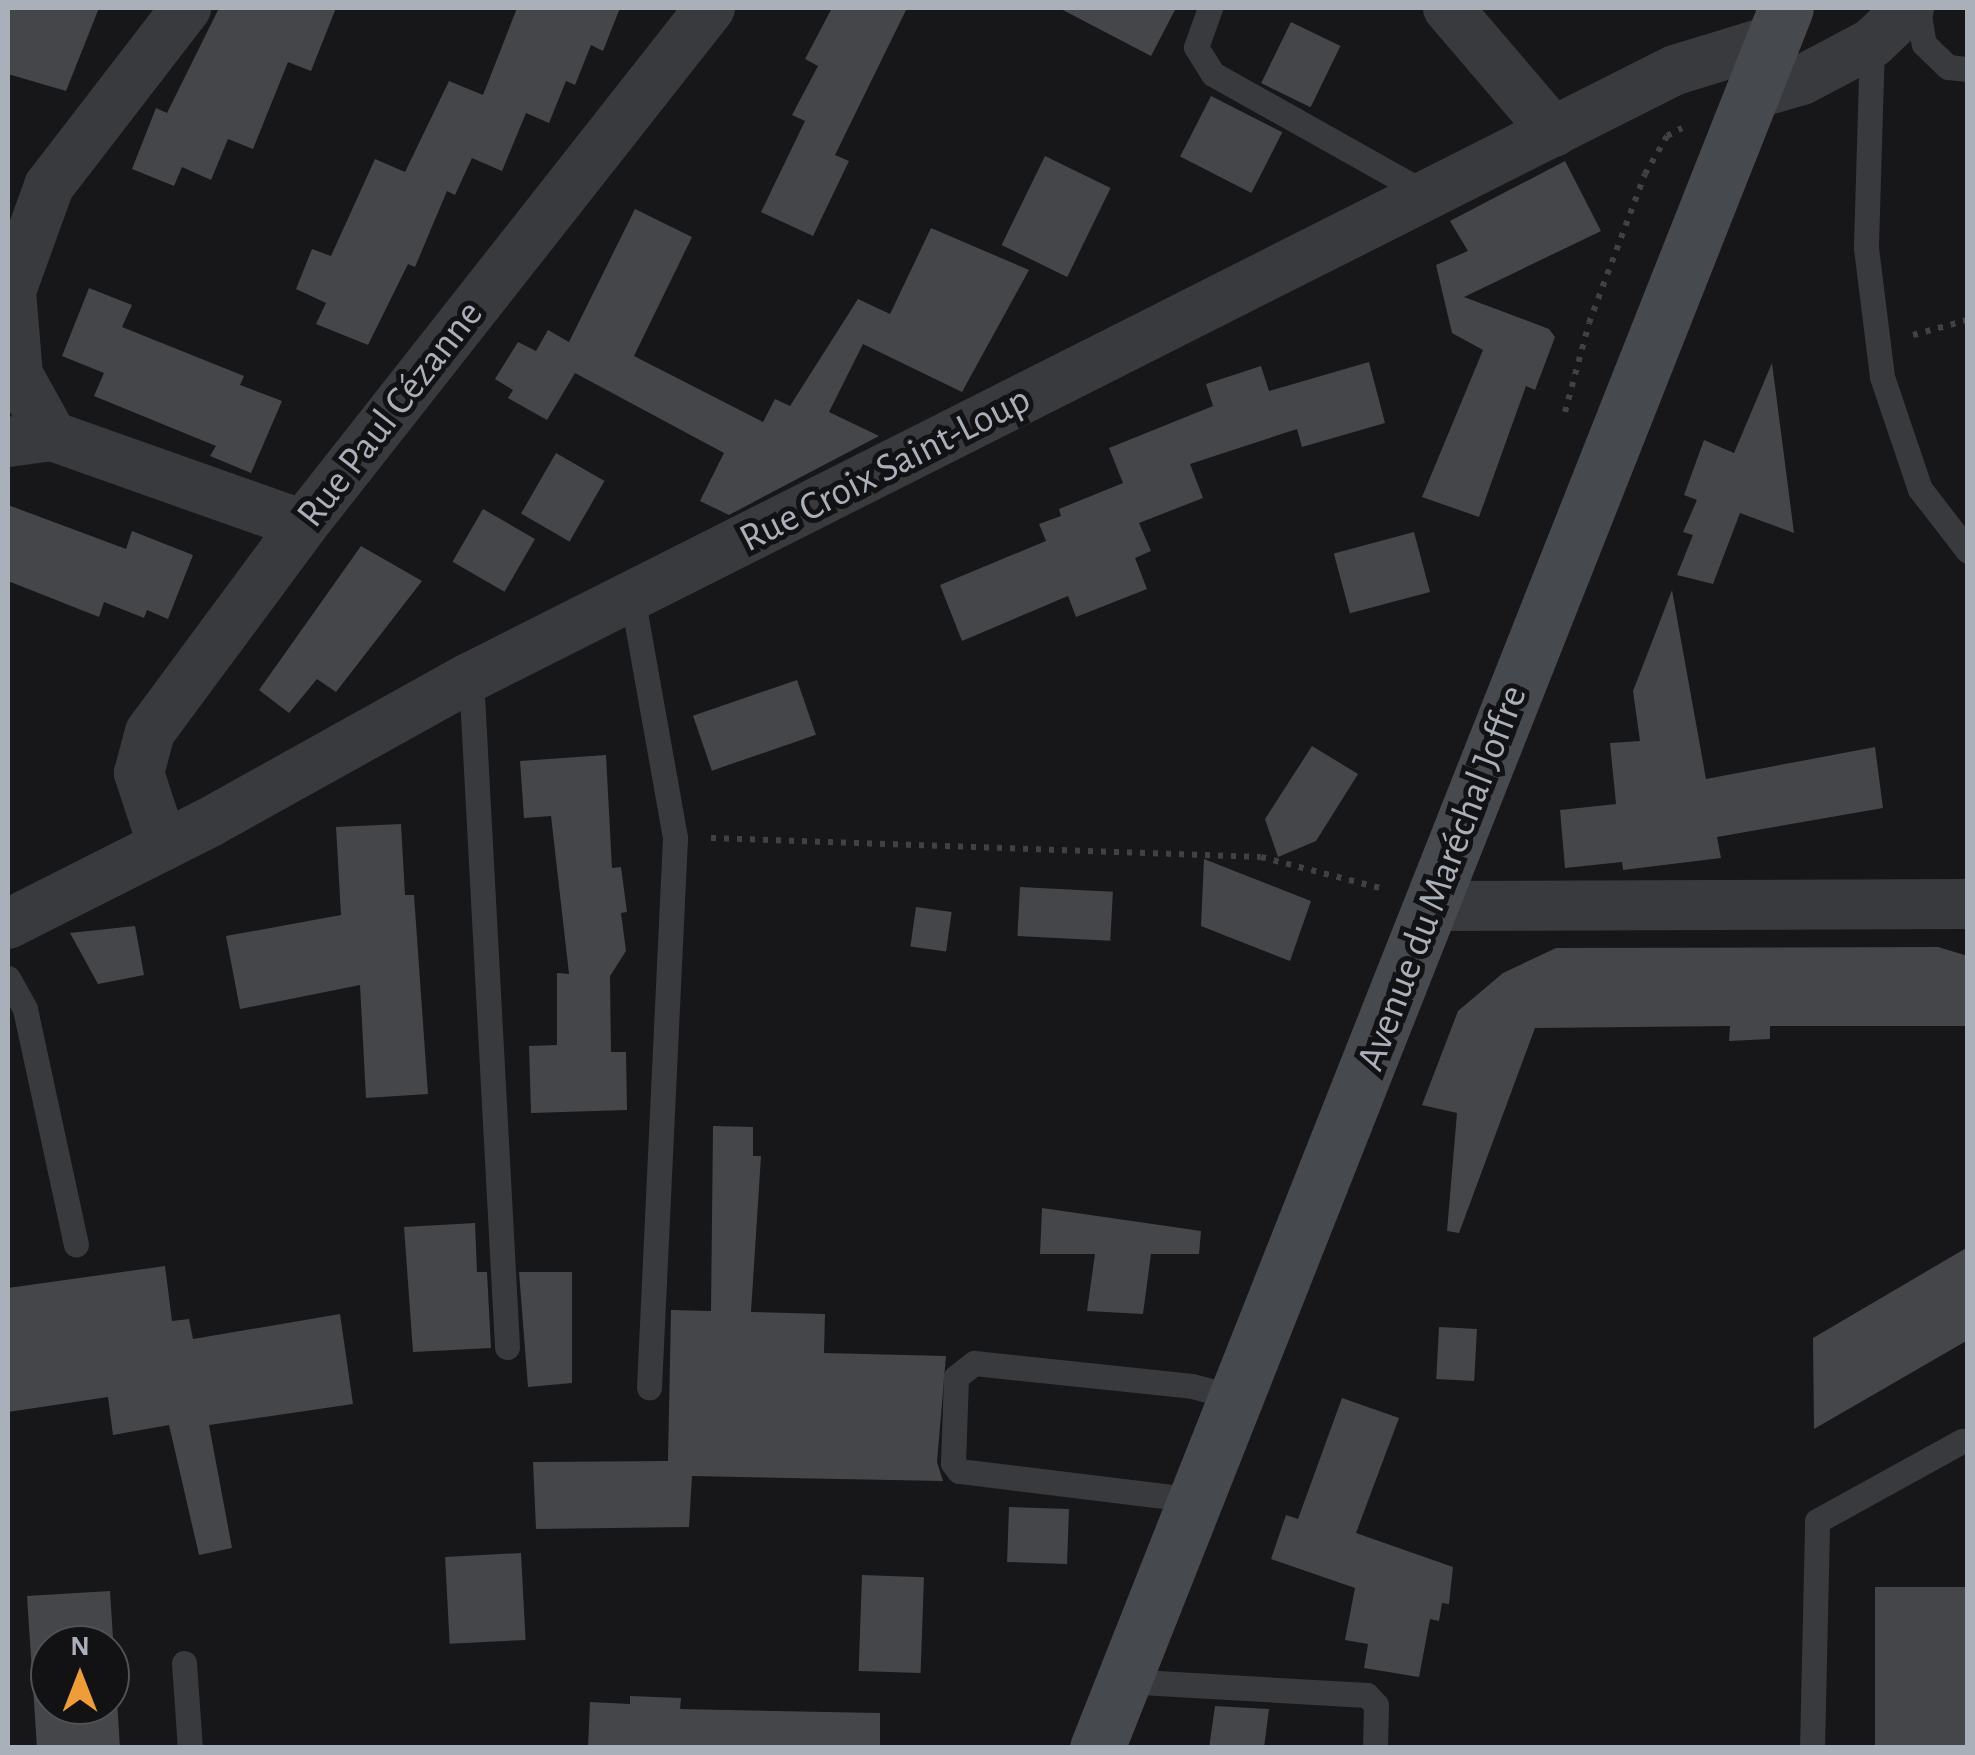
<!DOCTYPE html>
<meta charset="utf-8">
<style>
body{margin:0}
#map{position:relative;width:1975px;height:1755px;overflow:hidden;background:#171719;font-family:"Alegreya Sans",sans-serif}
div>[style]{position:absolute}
.building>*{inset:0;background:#444649;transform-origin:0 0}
.path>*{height:6px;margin-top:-3px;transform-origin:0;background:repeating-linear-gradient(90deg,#3e4145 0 5px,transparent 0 13px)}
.service>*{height:25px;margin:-12.5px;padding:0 12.5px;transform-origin:12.5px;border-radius:12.5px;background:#383a3e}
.minor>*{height:50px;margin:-25px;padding:0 25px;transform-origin:25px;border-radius:25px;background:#383a3e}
.secondary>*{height:55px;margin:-27.5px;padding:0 27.5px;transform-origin:27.5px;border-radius:27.5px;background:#46494e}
span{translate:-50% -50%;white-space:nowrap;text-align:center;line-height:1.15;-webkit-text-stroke:10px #121214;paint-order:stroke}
.street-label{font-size:40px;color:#aab0b9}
.frame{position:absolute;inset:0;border:10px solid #aab0b9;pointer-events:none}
.north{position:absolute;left:30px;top:1625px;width:100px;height:100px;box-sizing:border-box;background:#121214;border:2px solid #4f5156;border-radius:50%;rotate:0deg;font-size:28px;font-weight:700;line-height:40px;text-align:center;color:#aab0b9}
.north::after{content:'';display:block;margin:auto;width:35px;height:45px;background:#ef9d3a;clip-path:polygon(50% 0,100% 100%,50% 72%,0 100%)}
</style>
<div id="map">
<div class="building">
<div style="clip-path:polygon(8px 8px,99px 8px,66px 91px,8px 74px)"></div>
<div style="clip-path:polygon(219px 8px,336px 8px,311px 71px,288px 62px,253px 149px,228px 139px,211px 180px,182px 167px,174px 186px,132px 169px,156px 108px,167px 113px)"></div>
<div style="clip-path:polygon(517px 8px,620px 8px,603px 51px,591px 45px,575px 85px,566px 81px,549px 123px,526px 113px,502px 171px,472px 158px,455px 195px,447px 191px,415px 267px,408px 264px,368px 345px,316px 324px,326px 303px,296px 289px,312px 249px,331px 256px,375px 159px,405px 172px,449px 81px,483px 95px)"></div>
<div style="clip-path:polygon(832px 8px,907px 8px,835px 155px,849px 161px,813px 236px,761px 212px,805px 121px,792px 115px,818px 66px,805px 59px)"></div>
<div style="clip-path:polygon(1059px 8px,1176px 8px,1151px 56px)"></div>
<div style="left:1291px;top:22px;width:55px;height:68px;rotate:26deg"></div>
<div style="left:1211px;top:96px;width:80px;height:68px;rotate:27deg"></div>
<div style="left:1045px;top:156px;width:73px;height:99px;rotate:26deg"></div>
<div style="clip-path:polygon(1565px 161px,1601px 231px,1464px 297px,1549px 329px,1555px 337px,1535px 390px,1526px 386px,1479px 517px,1422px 497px,1483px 350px,1452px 333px,1436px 265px,1468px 251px,1450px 221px)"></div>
<div style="clip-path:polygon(635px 209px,692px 237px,634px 356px,763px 422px,775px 399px,790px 406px,858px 299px,890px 314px,931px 228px,1029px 270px,962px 392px,863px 344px,829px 412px,879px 436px,729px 515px,700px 501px,724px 453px,575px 373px,547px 420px,508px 398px,513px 390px,495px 379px,518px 342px,536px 351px,548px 330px,569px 342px)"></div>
<div style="clip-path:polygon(89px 288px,132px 305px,122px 327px,244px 376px,240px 385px,282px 401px,251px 473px,210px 456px,216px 446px,94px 396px,104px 373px,62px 356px)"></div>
<div style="clip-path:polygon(1369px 362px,1385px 423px,1302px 447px,1297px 429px,1190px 464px,1203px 498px,1139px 523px,1151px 551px,1135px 558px,1147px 589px,1076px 617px,1068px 596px,962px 641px,940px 585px,1046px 541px,1039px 524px,1061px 516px,1059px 509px,1123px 483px,1109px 448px,1213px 406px,1206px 384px,1261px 366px,1269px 391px)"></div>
<div style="clip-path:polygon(1772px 363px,1794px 533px,1740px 513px,1713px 584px,1677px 575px,1693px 535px,1683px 532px,1697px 500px,1684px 495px,1704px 440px,1734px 453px)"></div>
<div style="left:556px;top:453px;width:56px;height:70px;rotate:30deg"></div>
<div style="clip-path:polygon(8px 505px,126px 549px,132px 531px,193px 555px,168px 619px,147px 610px,144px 618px,104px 602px,99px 617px,8px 581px)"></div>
<div style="left:483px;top:509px;width:60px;height:61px;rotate:30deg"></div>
<div style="left:1414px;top:532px;width:62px;height:83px;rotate:75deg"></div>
<div style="clip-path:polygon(361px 546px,422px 581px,336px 692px,317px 679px,289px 713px,259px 690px)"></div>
<div style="clip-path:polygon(1672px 590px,1706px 779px,1875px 747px,1883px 808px,1717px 837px,1721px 858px,1623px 870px,1622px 862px,1565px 868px,1560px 810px,1616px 804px,1610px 743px,1640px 741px,1633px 691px)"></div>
<div style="left:797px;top:680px;width:58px;height:110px;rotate:71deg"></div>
<div style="clip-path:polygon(1312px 746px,1358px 774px,1316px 841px,1278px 857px,1265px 819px)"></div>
<div style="clip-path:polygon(606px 755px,612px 868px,621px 867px,627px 912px,621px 913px,626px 951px,610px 976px,611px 1052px,626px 1052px,627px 1110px,531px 1113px,529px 1046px,557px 1045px,557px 973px,569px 974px,551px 816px,524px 818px,520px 761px)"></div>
<div style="clip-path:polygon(401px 824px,405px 895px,414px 895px,428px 1094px,366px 1098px,360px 985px,240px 1009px,226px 936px,341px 915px,336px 827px)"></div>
<div style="clip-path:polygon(1204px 859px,1311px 901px,1290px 961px,1201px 926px)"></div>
<div style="left:1020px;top:887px;width:93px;height:49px;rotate:3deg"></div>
<div style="left:916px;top:907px;width:36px;height:40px;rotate:8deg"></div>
<div style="clip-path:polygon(135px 926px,144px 975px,98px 984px,70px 933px)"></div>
<div style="clip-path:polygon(1938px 947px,1968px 956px,1968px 1026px,1770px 1026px,1770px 1039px,1729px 1041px,1730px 1026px,1535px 1028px,1459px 1233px,1447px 1231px,1457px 1113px,1422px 1105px,1458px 1011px,1503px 973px,1556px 948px)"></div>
<div style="clip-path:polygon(713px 1126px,753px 1127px,753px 1156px,761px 1156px,751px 1312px,825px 1314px,824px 1353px,946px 1356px,937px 1462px,943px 1481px,692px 1476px,689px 1527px,536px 1529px,533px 1462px,668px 1461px,671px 1310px,711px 1311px)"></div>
<div style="clip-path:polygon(1042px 1208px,1201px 1231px,1199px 1254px,1151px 1254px,1143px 1314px,1087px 1311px,1095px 1254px,1040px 1254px)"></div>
<div style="clip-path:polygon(475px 1223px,477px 1272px,487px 1272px,491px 1348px,413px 1352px,404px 1227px)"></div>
<div style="clip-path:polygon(1968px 1247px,1968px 1340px,1814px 1429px,1813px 1338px)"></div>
<div style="clip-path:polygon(165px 1266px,172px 1321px,189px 1319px,193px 1339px,340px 1314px,353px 1404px,209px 1425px,232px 1548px,199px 1555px,169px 1425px,113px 1435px,108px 1397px,8px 1412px,8px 1288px)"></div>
<div style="clip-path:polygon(519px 1272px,572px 1272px,572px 1383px,528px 1387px)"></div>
<div style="left:1439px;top:1327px;width:38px;height:52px;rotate:3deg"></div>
<div style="clip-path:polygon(1342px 1398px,1399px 1418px,1356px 1533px,1453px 1567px,1449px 1604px,1442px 1603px,1439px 1621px,1430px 1619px,1419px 1677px,1364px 1668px,1368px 1644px,1345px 1640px,1355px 1588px,1271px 1559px,1286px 1515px,1298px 1519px)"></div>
<div style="left:1009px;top:1507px;width:60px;height:55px;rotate:2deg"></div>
<div style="left:521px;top:1553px;width:87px;height:76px;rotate:87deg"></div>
<div style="left:862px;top:1575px;width:62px;height:96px;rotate:2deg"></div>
<div style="left:1968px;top:1587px;width:161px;height:93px;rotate:90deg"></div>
<div style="clip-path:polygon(evenodd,110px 1591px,120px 1748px,37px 1748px,27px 1596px,110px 1591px,50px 1645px,110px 1645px,110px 1705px,50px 1705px,50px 1645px)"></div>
<div style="clip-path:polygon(630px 1696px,681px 1698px,680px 1709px,880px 1713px,880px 1748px,588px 1748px,590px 1702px,630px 1704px)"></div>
<div style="clip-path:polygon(1215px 1706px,1269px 1709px,1264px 1748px,1209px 1748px)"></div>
</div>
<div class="path">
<div style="left:1913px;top:335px;width:57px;rotate:-15.3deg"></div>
<div style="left:1565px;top:412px;width:92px;rotate:-74.9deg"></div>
<div style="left:1589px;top:323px;width:159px;rotate:-69.4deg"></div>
<div style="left:1645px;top:174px;width:44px;rotate:-59.9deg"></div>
<div style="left:1667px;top:136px;width:17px;rotate:-28deg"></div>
<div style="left:711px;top:838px;width:550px;rotate:1.98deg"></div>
<div style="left:1261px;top:857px;width:127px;rotate:14.6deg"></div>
</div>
<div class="service">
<div style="left:1210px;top:8px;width:41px;rotate:109.7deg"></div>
<div style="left:1196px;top:47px;width:32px;rotate:58deg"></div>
<div style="left:1213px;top:74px;width:248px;rotate:29.3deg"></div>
<div style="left:1918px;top:8px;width:36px;rotate:81deg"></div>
<div style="left:1924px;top:44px;width:33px;rotate:44deg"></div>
<div style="left:1948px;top:67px;width:20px;rotate:6deg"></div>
<div style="left:1872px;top:43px;width:205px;rotate:91.7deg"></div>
<div style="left:1866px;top:248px;width:130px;rotate:82.9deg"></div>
<div style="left:1882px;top:377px;width:118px;rotate:71.3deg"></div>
<div style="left:1920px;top:489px;width:78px;rotate:52.3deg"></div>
<div style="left:632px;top:596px;width:246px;rotate:79.9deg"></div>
<div style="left:675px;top:838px;width:550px;rotate:92.71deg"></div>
<div style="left:471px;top:677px;width:671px;rotate:86.92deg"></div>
<div style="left:8px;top:978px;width:35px;rotate:61deg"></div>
<div style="left:25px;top:1009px;width:241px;rotate:77.8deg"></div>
<div style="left:1196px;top:1500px;width:239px;rotate:-173deg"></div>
<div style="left:959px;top:1471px;width:10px;rotate:-127deg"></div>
<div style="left:953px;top:1463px;width:86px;rotate:-88deg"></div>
<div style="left:956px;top:1377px;width:23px;rotate:-38deg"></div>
<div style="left:974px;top:1363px;width:219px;rotate:6deg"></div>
<div style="left:1192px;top:1386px;width:47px;rotate:14.9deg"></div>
<div style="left:184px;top:1663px;width:85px;rotate:86deg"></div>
<div style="left:1123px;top:1681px;width:244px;rotate:3.3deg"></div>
<div style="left:1367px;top:1695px;width:13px;rotate:48deg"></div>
<div style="left:1376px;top:1705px;width:43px;rotate:91.3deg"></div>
<div style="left:1812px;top:1748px;width:227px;rotate:-88.7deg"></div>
<div style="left:1817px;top:1521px;width:166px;rotate:-28.9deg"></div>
</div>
<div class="minor">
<div style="left:1448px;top:8px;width:163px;rotate:49.5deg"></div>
<div style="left:1750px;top:95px;width:54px;rotate:-16.1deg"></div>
<div style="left:1802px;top:80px;width:79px;rotate:-27.9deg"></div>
<div style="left:1872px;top:43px;width:51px;rotate:-43.4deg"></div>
<div style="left:52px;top:436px;width:70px;rotate:-119.1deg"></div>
<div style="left:18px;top:375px;width:84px;rotate:-94.8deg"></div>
<div style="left:11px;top:291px;width:112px;rotate:-70.1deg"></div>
<div style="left:49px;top:186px;width:225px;rotate:-52.4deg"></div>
<div style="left:8px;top:442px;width:44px;rotate:-7.8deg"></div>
<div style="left:52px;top:436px;width:266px;rotate:19.5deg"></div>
<div style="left:163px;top:846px;width:77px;rotate:-108.2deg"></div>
<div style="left:139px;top:773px;width:42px;rotate:-75deg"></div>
<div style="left:150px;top:732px;width:257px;rotate:-53.5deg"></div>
<div style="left:303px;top:525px;width:658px;rotate:-51.79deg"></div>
<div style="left:1433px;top:906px;width:535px;rotate:-0.21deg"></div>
<div style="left:8px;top:924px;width:226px;rotate:-26.8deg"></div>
<div style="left:210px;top:822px;width:299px;rotate:-29.1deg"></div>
<div style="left:471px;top:677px;width:1348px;rotate:-26.76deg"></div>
<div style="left:1675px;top:70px;width:102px;rotate:-17deg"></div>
</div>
<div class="secondary">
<div style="left:1097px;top:1748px;width:1871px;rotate:-68.4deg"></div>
</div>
<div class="street-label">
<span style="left:390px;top:414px;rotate:-52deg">Rue Paul Cézanne</span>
<span style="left:885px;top:469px;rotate:-27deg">Rue Croix Saint-Loup</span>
<span style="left:1442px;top:878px;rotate:-69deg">Avenue du Maréchal Joffre</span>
</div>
<div class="frame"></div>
<div class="north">N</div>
</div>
